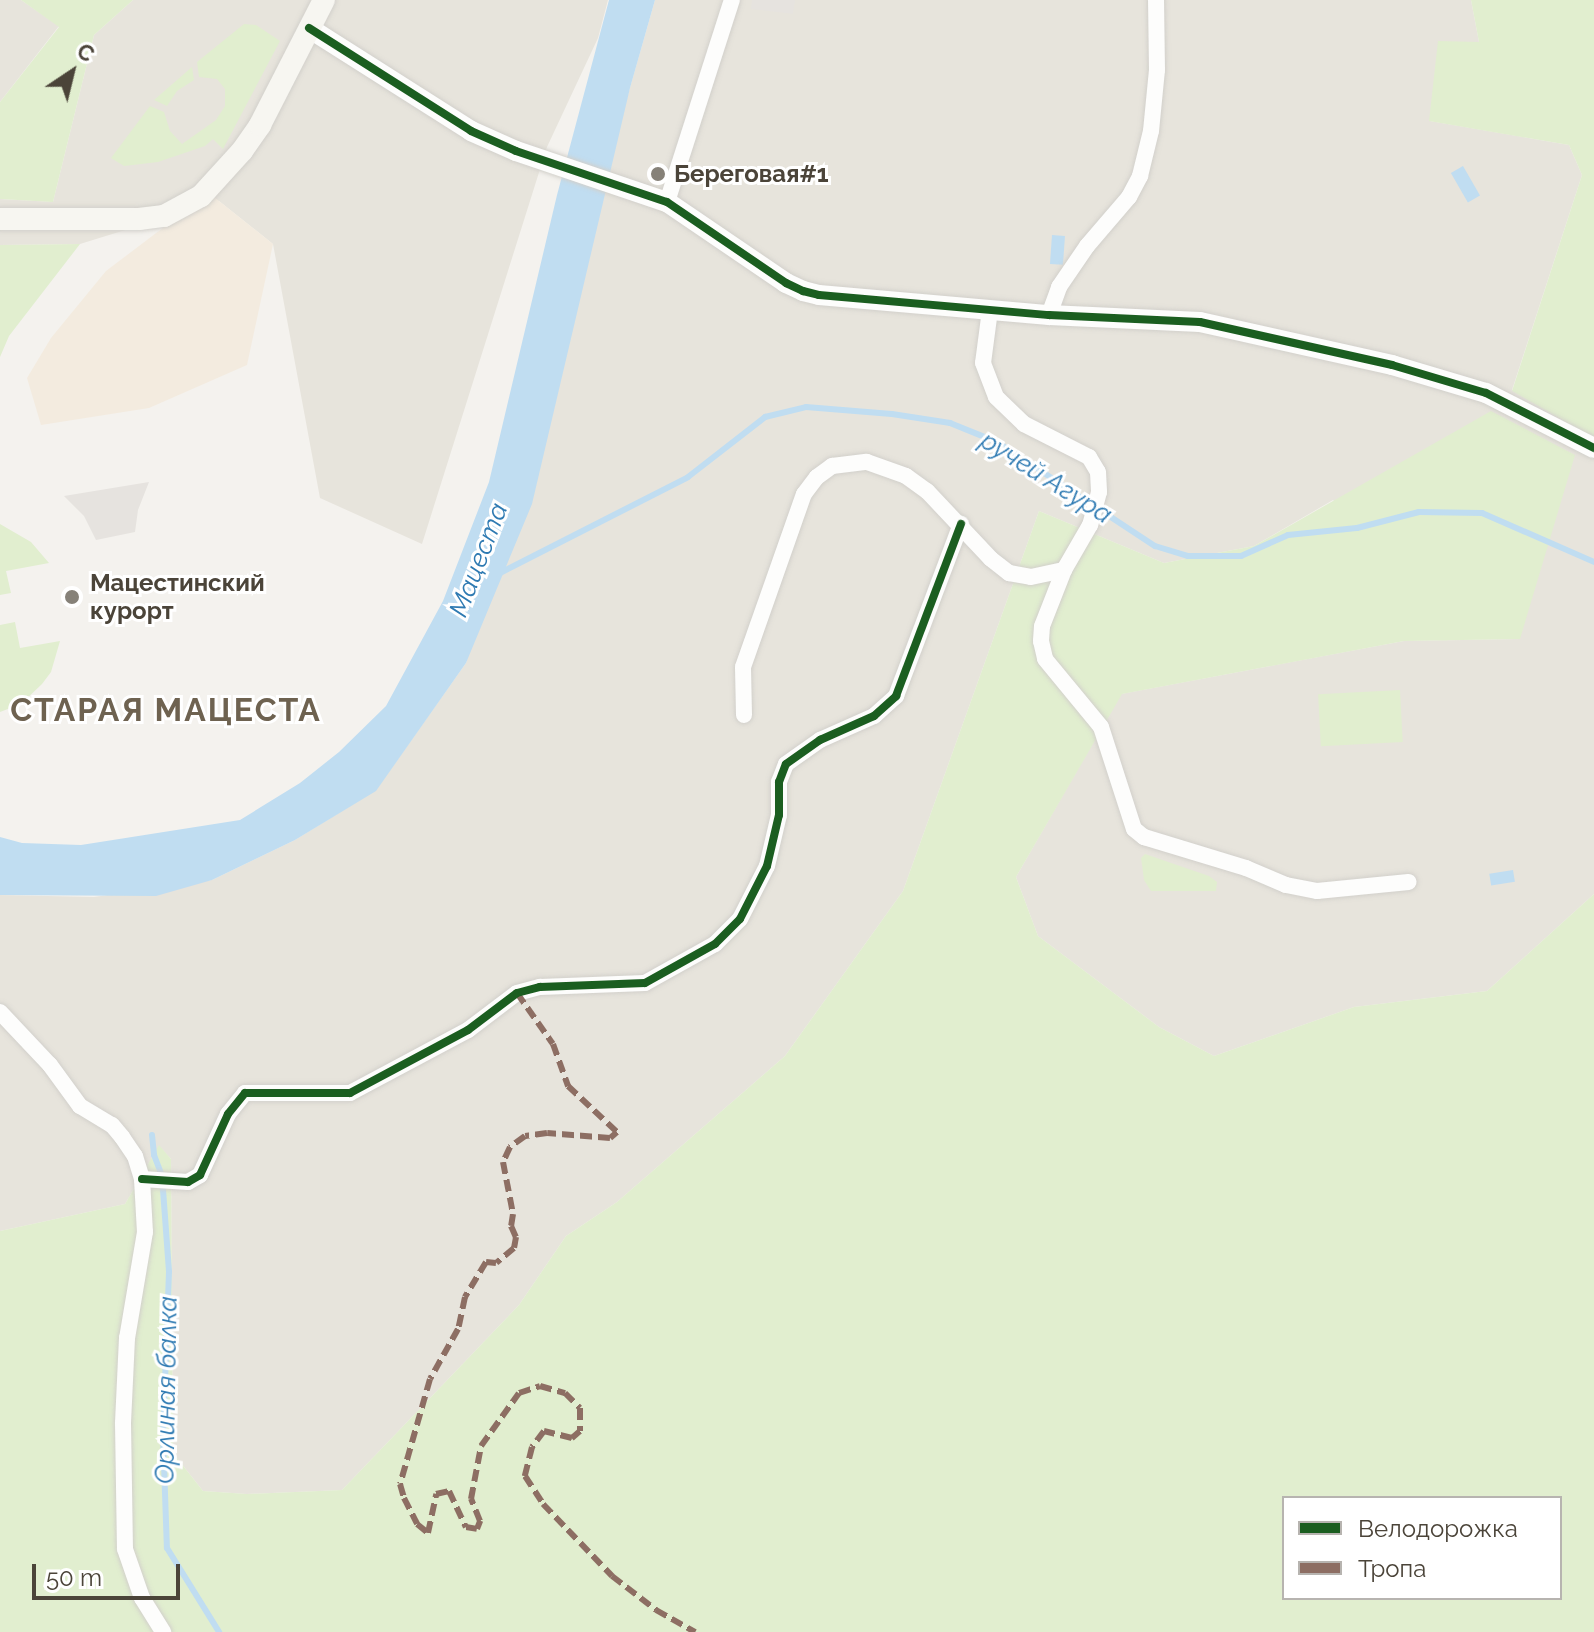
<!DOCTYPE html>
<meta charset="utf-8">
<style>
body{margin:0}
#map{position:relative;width:1594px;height:1632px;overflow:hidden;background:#f4f2ee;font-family:Raleway,sans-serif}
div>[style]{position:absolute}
.residential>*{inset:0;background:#e7e4dc}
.commercial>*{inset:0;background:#f3ebdf}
.green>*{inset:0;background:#e1eecf;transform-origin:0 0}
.parking>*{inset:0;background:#e6e3df}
.water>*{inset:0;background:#c0ddf1;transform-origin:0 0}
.stream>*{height:6px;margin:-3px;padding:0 3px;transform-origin:3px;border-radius:3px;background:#c0ddf1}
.roads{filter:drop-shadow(0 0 2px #d2d0cb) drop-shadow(0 0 2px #d2d0cb)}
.minor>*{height:16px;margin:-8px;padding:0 8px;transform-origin:8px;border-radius:8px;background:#fdfdfc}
.tertiary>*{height:20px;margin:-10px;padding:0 10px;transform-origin:10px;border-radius:10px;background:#fdfdfc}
.secondary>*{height:22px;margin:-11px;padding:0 11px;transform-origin:11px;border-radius:11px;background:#f7f6f1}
.quiet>*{height:6px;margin-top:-3px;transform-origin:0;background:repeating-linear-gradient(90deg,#8d6e63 0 12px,transparent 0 18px)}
.cycleway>*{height:8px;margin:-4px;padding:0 4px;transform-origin:4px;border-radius:4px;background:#1b5e20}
.dots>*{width:22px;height:22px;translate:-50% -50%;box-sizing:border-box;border:4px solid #fff;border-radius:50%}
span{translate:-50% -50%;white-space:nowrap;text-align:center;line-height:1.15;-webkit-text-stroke:6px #fff;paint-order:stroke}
.poi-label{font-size:24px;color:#4b4439;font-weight:700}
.left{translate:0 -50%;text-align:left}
.water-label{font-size:26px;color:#2e7ab2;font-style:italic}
.district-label{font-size:32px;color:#6e6250;font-weight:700;letter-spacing:2px}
.legend{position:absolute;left:1282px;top:1496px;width:280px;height:104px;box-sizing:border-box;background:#fff;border:2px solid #b7b4b0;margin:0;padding:10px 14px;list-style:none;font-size:24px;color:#4b4439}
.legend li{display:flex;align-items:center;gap:16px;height:40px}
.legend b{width:40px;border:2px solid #b7b4b0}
.north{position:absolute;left:32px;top:32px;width:80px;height:80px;-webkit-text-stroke:6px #fff;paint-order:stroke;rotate:35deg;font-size:22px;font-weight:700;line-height:32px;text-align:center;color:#4b4439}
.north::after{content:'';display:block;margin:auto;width:28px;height:36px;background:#4b4439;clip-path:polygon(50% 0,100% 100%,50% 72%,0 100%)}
.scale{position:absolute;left:32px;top:1564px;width:148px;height:36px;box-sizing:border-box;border:4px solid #4b4439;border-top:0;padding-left:10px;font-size:24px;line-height:28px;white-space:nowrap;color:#4b4439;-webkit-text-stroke:6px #fff;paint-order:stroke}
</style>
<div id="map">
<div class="residential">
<div style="clip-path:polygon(0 0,21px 0,59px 26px,0 102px)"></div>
<div style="clip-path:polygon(133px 0,608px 0,598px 38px,547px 147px,422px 544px,320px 498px,273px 244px,219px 201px,80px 244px,0 245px,0 199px,53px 202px,94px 35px)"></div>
<div style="clip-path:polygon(655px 0,1471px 0,1479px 42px,1430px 121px,1569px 145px,1582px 175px,1512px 390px,1594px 438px,1594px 894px,1487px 991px,1354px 1007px,1214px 1056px,1159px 1027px,1038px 936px,1016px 877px,1121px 694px,1404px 641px,1520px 639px,1333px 500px,1254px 546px,1164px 563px,1039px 511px,903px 891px,785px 1056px,617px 1202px,566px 1236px,519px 1305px,342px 1490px,247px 1494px,203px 1491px,173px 1453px,171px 1159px,159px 1146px,125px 1204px,0 1231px,0 895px,94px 897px,212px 880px,295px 840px,376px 790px,466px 663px)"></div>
</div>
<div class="commercial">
<div style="clip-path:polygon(209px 193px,273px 244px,247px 365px,149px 408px,41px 425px,27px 378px,51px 338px,106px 271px)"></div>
</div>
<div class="green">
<div style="clip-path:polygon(21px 0,133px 0,94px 35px,53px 202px,0 199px,0 102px,59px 27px)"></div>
<div style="clip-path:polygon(1471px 0,1594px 0,1594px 438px,1512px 391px,1582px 175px,1569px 145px,1429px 121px,1438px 41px,1479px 42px)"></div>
<div style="clip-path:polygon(244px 24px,256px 25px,280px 41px,223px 149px,213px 139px,205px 146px,158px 162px,124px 166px,111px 158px,150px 106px,164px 112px,170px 131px,182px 144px,216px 120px,225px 106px,225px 89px,217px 79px,199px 77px,197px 62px)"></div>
<div style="clip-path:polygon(192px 67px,194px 80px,177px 91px,167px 106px,154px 100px)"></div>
<div style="clip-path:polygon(80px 244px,9px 336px,0 357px,0 245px)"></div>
<div style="clip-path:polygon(evenodd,1491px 411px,1575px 455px,1520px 639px,1404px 641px,1122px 694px,1016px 877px,1038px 936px,1159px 1027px,1214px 1056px,1354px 1007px,1487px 991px,1594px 894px,1594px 1632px,0 1632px,0 1231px,125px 1204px,159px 1145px,171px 1159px,173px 1453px,203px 1491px,247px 1494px,342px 1490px,519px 1305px,566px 1236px,617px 1202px,785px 1056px,903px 891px,1039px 511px,1164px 563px,1254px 546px,1491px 411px,1284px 1498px,1560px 1498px,1560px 1598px,1284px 1598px,1284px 1498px)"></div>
<div style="clip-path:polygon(0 524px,31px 542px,49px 563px,6px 571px,11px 593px,0 595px)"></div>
<div style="clip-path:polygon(15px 622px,20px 648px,60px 641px,51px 672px,42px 684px,21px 704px,0 712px,0 625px)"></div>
<div style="left:1400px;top:690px;width:52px;height:82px;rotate:87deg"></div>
<div style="clip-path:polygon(1145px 854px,1209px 876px,1217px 882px,1216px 891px,1151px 891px,1144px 880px,1141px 858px)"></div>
</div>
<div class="parking">
<div style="clip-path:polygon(752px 0,795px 0,793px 14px,751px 9px)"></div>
<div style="clip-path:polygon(149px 482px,138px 510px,135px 532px,96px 540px,84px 516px,64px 496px)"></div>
</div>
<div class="water">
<div style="clip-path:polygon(609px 0,655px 0,630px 88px,532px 504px,466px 663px,376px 791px,295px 840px,212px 880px,156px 896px,0 895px,0 837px,22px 843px,81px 845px,240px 820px,300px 783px,339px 752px,386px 706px,443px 601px,489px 482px,557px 195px)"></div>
<div style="left:1463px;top:166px;width:34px;height:14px;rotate:60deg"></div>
<div style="left:1052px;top:235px;width:13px;height:29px;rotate:4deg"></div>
<div style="left:1513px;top:870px;width:12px;height:24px;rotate:81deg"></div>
</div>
<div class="stream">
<div style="left:498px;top:574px;width:213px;rotate:-27deg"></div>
<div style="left:688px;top:477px;width:98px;rotate:-37.9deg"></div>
<div style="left:765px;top:417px;width:42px;rotate:-13.7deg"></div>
<div style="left:806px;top:407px;width:86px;rotate:4.7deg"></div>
<div style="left:892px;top:414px;width:59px;rotate:8.8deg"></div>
<div style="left:950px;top:423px;width:51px;rotate:22deg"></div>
<div style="left:997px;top:442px;width:189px;rotate:33.4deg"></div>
<div style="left:1155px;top:546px;width:34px;rotate:17deg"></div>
<div style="left:1188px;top:556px;width:53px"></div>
<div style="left:1241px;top:556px;width:51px;rotate:-24.1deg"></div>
<div style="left:1288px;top:535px;width:69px;rotate:-5.8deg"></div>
<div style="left:1357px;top:528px;width:64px;rotate:-14.5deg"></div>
<div style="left:1419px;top:512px;width:63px;rotate:0.9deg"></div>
<div style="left:1482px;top:513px;width:122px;rotate:23.6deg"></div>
<div style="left:152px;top:1135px;width:20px;rotate:84deg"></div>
<div style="left:154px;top:1155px;width:22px;rotate:69deg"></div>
<div style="left:162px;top:1176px;width:96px;rotate:85.8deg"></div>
<div style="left:169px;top:1272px;width:164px;rotate:92.1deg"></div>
<div style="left:163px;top:1436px;width:112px;rotate:88deg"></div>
<div style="left:167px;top:1548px;width:99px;rotate:58.2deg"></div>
</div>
<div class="roads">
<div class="minor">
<div style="left:667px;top:202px;width:212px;rotate:-72.2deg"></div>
<div style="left:990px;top:310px;width:53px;rotate:97.5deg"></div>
<div style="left:983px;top:363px;width:36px;rotate:69deg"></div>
<div style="left:996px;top:397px;width:39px;rotate:44deg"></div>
<div style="left:1024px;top:424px;width:73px;rotate:26.9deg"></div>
<div style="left:1089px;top:457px;width:17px;rotate:59deg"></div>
<div style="left:1098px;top:472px;width:20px;rotate:87deg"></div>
<div style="left:1099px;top:492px;width:34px;rotate:105deg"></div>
<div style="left:1090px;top:525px;width:52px;rotate:120deg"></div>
<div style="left:1064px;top:570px;width:60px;rotate:111.4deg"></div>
<div style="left:1042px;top:626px;width:15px;rotate:94deg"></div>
<div style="left:1041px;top:641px;width:18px;rotate:77deg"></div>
<div style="left:1045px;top:659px;width:88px;rotate:50.5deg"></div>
<div style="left:1101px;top:727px;width:107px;rotate:72.1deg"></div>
<div style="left:1134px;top:829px;width:13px;rotate:39deg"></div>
<div style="left:1144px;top:837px;width:107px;rotate:16.9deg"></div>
<div style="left:1246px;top:868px;width:43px;rotate:23deg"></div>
<div style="left:1286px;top:885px;width:32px;rotate:11deg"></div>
<div style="left:1317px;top:891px;width:92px;rotate:-5.6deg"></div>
<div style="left:1049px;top:315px;width:30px;rotate:-70deg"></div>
<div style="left:1059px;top:287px;width:50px;rotate:-55.7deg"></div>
<div style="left:1087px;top:246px;width:65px;rotate:-49.4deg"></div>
<div style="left:1129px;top:197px;width:24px;rotate:-62deg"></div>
<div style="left:1140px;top:176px;width:46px;rotate:-76.3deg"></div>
<div style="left:1151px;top:131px;width:61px;rotate:-84.4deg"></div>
<div style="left:1157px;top:70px;width:70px;rotate:-90.8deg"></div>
<div style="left:744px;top:715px;width:48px;rotate:-91.2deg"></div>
<div style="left:743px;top:667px;width:183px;rotate:-70.6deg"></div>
<div style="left:804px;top:494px;width:21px;rotate:-53deg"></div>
<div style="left:817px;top:477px;width:19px;rotate:-36deg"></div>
<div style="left:832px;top:466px;width:35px;rotate:-7deg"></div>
<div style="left:867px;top:462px;width:41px;rotate:19.7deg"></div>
<div style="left:906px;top:476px;width:26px;rotate:36deg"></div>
<div style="left:927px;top:491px;width:93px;rotate:46.7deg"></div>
<div style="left:991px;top:559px;width:23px;rotate:38deg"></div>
<div style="left:1009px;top:573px;width:22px;rotate:10deg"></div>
<div style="left:1031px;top:577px;width:34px;rotate:-12deg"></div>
<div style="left:0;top:1012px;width:73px;rotate:46.7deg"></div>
<div style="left:50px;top:1065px;width:51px;rotate:53.8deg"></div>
<div style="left:80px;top:1106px;width:37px;rotate:31deg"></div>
<div style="left:112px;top:1125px;width:16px;rotate:50deg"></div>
<div style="left:122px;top:1137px;width:23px;rotate:56deg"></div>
<div style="left:135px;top:1156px;width:24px;rotate:73deg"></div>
<div style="left:142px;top:1179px;width:53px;rotate:86.8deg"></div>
<div style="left:145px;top:1232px;width:108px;rotate:99.6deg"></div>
<div style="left:127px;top:1338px;width:85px;rotate:92.7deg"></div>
<div style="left:123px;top:1423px;width:126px;rotate:89.1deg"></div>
<div style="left:125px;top:1549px;width:52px;rotate:70.9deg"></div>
<div style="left:142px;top:1598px;width:40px;rotate:58deg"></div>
<div style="left:142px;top:1179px;width:46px;rotate:3.7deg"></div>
<div style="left:188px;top:1182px;width:14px;rotate:-30deg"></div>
<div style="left:200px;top:1175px;width:67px;rotate:-65.3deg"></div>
<div style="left:228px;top:1114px;width:27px;rotate:-51deg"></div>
<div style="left:245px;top:1093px;width:105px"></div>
<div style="left:350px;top:1093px;width:134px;rotate:-28.1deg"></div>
<div style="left:468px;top:1030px;width:61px;rotate:-37.1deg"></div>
<div style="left:517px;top:993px;width:24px;rotate:-15deg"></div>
<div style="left:540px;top:987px;width:105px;rotate:-2.2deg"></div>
<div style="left:645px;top:983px;width:80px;rotate:-29.1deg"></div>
<div style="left:715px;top:944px;width:35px;rotate:-45deg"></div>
<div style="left:740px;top:919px;width:59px;rotate:-63deg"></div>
<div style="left:767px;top:866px;width:52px;rotate:-76.8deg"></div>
<div style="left:779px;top:815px;width:33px;rotate:-90deg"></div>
<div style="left:779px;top:782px;width:19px;rotate:-69deg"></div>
<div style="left:786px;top:764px;width:42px;rotate:-35.2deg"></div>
<div style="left:820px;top:740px;width:59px;rotate:-24deg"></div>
<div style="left:874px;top:716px;width:30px;rotate:-42deg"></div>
<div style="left:896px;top:696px;width:184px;rotate:-69.3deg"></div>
</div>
<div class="tertiary">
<div style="left:309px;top:28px;width:192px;rotate:32.4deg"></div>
<div style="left:471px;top:131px;width:49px;rotate:24deg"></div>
<div style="left:516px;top:151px;width:159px;rotate:18.7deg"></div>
<div style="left:667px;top:202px;width:144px;rotate:34.2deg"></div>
<div style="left:786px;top:283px;width:19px;rotate:25deg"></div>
<div style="left:803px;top:291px;width:16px;rotate:14deg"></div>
<div style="left:819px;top:295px;width:231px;rotate:5deg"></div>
<div style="left:1049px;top:315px;width:151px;rotate:2.7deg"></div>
<div style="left:1200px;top:322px;width:197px;rotate:12.6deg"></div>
<div style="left:1392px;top:365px;width:98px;rotate:16.6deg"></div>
<div style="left:1486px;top:393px;width:121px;rotate:27deg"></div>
</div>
<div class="secondary">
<div style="left:0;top:219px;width:139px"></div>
<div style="left:139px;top:219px;width:25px;rotate:-7deg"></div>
<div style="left:164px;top:216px;width:42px;rotate:-28.4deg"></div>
<div style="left:201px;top:196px;width:61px;rotate:-47.7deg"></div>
<div style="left:242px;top:151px;width:32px;rotate:-55deg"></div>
<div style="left:260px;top:125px;width:140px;rotate:-62.9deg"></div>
</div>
</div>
<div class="quiet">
<div style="left:517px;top:993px;width:62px;rotate:54.8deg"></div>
<div style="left:553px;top:1044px;width:45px;rotate:70.3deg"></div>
<div style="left:568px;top:1086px;width:67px;rotate:43.2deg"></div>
<div style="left:617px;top:1132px;width:9px;rotate:139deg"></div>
<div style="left:610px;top:1138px;width:63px;rotate:-175.5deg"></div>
<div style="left:547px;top:1133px;width:22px;rotate:172deg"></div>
<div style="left:525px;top:1136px;width:19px;rotate:144deg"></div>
<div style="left:510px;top:1147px;width:17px;rotate:115deg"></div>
<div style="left:503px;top:1162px;width:53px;rotate:79.1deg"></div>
<div style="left:513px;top:1214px;width:12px;rotate:99deg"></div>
<div style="left:511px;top:1226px;width:12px;rotate:66deg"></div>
<div style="left:516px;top:1237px;width:11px;rotate:100deg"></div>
<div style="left:514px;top:1248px;width:23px;rotate:140deg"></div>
<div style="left:496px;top:1263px;width:10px;rotate:-174deg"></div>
<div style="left:486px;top:1262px;width:41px;rotate:121deg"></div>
<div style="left:465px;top:1297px;width:33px;rotate:102deg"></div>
<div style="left:458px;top:1329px;width:57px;rotate:119.2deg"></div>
<div style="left:430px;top:1379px;width:109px;rotate:105.9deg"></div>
<div style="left:400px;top:1484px;width:15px;rotate:74deg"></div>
<div style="left:404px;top:1498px;width:29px;rotate:63deg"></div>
<div style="left:417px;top:1524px;width:14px;rotate:39deg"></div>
<div style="left:428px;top:1533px;width:40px;rotate:-78deg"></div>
<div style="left:436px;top:1494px;width:13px;rotate:-13deg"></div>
<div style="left:449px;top:1491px;width:40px;rotate:65deg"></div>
<div style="left:466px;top:1527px;width:11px;rotate:10deg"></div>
<div style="left:477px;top:1529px;width:9px;rotate:-69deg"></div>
<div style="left:480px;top:1521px;width:24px;rotate:-112deg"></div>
<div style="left:471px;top:1499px;width:54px;rotate:-79.3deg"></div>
<div style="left:481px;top:1446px;width:65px;rotate:-54.4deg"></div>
<div style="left:519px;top:1393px;width:22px;rotate:-18deg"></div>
<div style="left:540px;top:1386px;width:26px;rotate:16deg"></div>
<div style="left:565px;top:1393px;width:21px;rotate:45deg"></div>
<div style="left:580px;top:1408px;width:23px;rotate:90deg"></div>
<div style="left:580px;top:1431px;width:11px;rotate:139deg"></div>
<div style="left:572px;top:1438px;width:29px;rotate:-166deg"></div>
<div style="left:544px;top:1431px;width:20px;rotate:127deg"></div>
<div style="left:532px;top:1447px;width:30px;rotate:104deg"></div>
<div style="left:525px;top:1476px;width:33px;rotate:57deg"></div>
<div style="left:543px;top:1504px;width:100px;rotate:46.2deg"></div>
<div style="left:612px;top:1576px;width:56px;rotate:37.7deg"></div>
<div style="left:656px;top:1610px;width:45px;rotate:29.4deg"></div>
</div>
<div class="cycleway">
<div style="left:309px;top:28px;width:192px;rotate:32.4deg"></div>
<div style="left:471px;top:131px;width:49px;rotate:24deg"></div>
<div style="left:516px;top:151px;width:159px;rotate:18.7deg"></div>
<div style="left:667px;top:202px;width:144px;rotate:34.2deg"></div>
<div style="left:786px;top:283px;width:19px;rotate:25deg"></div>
<div style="left:803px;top:291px;width:16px;rotate:14deg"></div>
<div style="left:819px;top:295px;width:231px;rotate:5deg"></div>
<div style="left:1049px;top:315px;width:151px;rotate:2.7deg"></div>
<div style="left:1200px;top:322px;width:197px;rotate:12.6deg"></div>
<div style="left:1392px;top:365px;width:98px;rotate:16.6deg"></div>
<div style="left:1486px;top:393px;width:121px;rotate:27deg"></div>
<div style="left:142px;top:1179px;width:46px;rotate:3.7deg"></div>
<div style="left:188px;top:1182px;width:14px;rotate:-30deg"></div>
<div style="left:200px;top:1175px;width:67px;rotate:-65.3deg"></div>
<div style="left:228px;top:1114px;width:27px;rotate:-51deg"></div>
<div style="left:245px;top:1093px;width:105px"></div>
<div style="left:350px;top:1093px;width:134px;rotate:-28.1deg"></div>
<div style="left:468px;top:1030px;width:61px;rotate:-37.1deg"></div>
<div style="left:517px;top:993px;width:24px;rotate:-15deg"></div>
<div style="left:540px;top:987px;width:105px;rotate:-2.2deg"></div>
<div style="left:645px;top:983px;width:80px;rotate:-29.1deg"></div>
<div style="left:715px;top:944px;width:35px;rotate:-45deg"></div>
<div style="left:740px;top:919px;width:59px;rotate:-63deg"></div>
<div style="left:767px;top:866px;width:52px;rotate:-76.8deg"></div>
<div style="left:779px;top:815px;width:33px;rotate:-90deg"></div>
<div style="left:779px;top:782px;width:19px;rotate:-69deg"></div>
<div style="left:786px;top:764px;width:42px;rotate:-35.2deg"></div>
<div style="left:820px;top:740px;width:59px;rotate:-24deg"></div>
<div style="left:874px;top:716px;width:30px;rotate:-42deg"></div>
<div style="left:896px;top:696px;width:184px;rotate:-69.3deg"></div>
</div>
<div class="dots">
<div style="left:658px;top:174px;background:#868178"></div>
<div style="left:72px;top:597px;background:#868178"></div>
</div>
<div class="poi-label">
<span class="left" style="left:674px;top:174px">Береговая#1</span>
<span class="left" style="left:90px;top:597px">Мацестинский<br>курорт</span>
</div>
<div class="water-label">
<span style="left:1046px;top:478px;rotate:32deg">ручей Агура</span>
<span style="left:479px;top:560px;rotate:-69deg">Мацеста</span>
<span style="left:167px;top:1390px;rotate:-89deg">Орлиная балка</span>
</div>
<div class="district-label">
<span style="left:166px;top:710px">СТАРАЯ МАЦЕСТА</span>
</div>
<ul class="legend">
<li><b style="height:10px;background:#1b5e20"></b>Велодорожка</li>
<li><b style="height:10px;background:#8d6e63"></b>Тропа</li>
</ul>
<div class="north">С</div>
<div class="scale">50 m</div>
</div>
